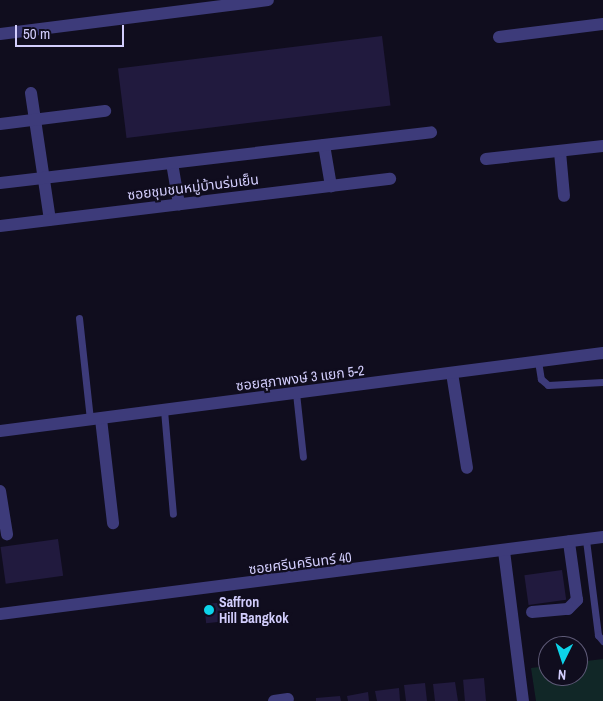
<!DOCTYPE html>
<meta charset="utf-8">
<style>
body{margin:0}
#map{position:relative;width:603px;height:701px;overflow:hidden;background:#100d1e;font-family:"Archivo Narrow","Noto Sans Thai",sans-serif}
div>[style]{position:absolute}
.green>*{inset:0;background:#112727}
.building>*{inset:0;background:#211a3e;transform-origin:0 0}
.service>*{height:7px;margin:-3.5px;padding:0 3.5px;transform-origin:3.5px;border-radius:3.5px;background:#3d3b7a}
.minor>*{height:12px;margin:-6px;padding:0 6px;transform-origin:6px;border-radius:6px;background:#3d3b7a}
.dots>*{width:14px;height:14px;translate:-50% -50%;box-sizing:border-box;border:2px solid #100d1e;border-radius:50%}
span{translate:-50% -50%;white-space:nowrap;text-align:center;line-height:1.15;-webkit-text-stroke:4.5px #100d1e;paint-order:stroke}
.street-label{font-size:14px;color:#d2cdfc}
.poi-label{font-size:14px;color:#d2cdfc;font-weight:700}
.left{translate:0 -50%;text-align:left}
.north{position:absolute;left:538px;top:636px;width:50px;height:50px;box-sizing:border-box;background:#100d1e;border:1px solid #5e5a77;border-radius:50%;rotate:184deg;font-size:14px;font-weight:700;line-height:20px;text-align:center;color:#d2cdfc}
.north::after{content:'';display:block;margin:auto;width:18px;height:22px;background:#0dd3e9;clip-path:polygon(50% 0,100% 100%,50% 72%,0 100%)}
.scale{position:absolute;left:15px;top:25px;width:109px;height:22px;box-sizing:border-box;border:2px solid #d2cdfc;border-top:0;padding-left:6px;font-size:15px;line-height:18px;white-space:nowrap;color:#d2cdfc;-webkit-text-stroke:4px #100d1e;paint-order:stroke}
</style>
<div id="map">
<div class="green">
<div style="clip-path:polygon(603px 659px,603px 701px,536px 701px,531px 668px,548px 666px,548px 676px,578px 676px,578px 662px)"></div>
</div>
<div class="building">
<div style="left:382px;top:36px;width:70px;height:266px;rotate:83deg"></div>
<div style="left:58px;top:539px;width:37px;height:58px;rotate:82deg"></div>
<div style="left:562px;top:570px;width:30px;height:38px;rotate:82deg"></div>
<div style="left:235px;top:601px;width:19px;height:31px;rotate:84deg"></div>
<div style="left:484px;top:678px;width:23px;height:21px;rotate:85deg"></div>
<div style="clip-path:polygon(455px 682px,458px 701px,435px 701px,433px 684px)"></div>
<div style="clip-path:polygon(425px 683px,427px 701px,406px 701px,404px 685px)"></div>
<div style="clip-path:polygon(399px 688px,400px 701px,377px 701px,375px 691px)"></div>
<div style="clip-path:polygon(368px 692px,369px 701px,348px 701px,347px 696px)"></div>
<div style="clip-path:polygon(340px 696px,341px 701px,316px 701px,316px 698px)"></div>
</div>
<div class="service">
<div style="left:79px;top:318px;width:103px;rotate:83.8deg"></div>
<div style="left:538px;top:361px;width:18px;rotate:81deg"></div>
<div style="left:541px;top:379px;width:9px;rotate:41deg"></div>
<div style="left:548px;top:385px;width:55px;rotate:-3.1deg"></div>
<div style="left:296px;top:393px;width:64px;rotate:83.8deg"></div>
<div style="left:164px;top:410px;width:104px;rotate:85.1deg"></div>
<div style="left:586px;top:540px;width:96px;rotate:82.8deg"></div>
<div style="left:598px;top:635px;width:8px;rotate:50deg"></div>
</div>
<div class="minor">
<div style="left:0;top:34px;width:270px;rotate:-7.2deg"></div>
<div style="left:499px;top:37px;width:105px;rotate:-7.1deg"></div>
<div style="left:31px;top:93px;width:128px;rotate:81.5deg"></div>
<div style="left:0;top:124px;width:106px;rotate:-7.1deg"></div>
<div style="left:324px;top:145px;width:42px;rotate:80.3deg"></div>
<div style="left:560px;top:152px;width:44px;rotate:84.8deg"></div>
<div style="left:486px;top:159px;width:118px;rotate:-6.3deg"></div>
<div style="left:172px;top:163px;width:42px;rotate:80.3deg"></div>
<div style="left:0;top:183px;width:434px;rotate:-6.7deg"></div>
<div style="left:0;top:226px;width:393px;rotate:-6.9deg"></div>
<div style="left:452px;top:373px;width:96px;rotate:81deg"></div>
<div style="left:101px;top:419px;width:105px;rotate:83.4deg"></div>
<div style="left:0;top:431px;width:608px;rotate:-7.37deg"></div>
<div style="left:0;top:491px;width:44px;rotate:80.8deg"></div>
<div style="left:504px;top:551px;width:151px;rotate:82.8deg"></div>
<div style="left:532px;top:612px;width:36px;rotate:-5deg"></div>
<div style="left:568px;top:609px;width:13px;rotate:-45deg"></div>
<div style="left:577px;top:600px;width:59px;rotate:-97.9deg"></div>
<div style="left:0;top:614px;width:608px;rotate:-7.28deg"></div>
<div style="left:274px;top:701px;width:14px;rotate:-8deg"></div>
</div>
<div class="dots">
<div style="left:209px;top:610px;background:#0dd3e9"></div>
</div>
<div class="street-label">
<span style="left:193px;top:187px;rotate:-7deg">ซอยชุมชนหมู่บ้านร่มเย็น</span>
<span style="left:300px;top:378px;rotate:-7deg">ซอยสุภาพงษ์ 3 แยก 5-2</span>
<span style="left:300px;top:563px;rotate:-7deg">ซอยศรีนครินทร์ 40</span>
</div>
<div class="poi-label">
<span class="left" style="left:219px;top:610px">Saffron<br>Hill Bangkok</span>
</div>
<div class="north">N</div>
<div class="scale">50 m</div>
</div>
